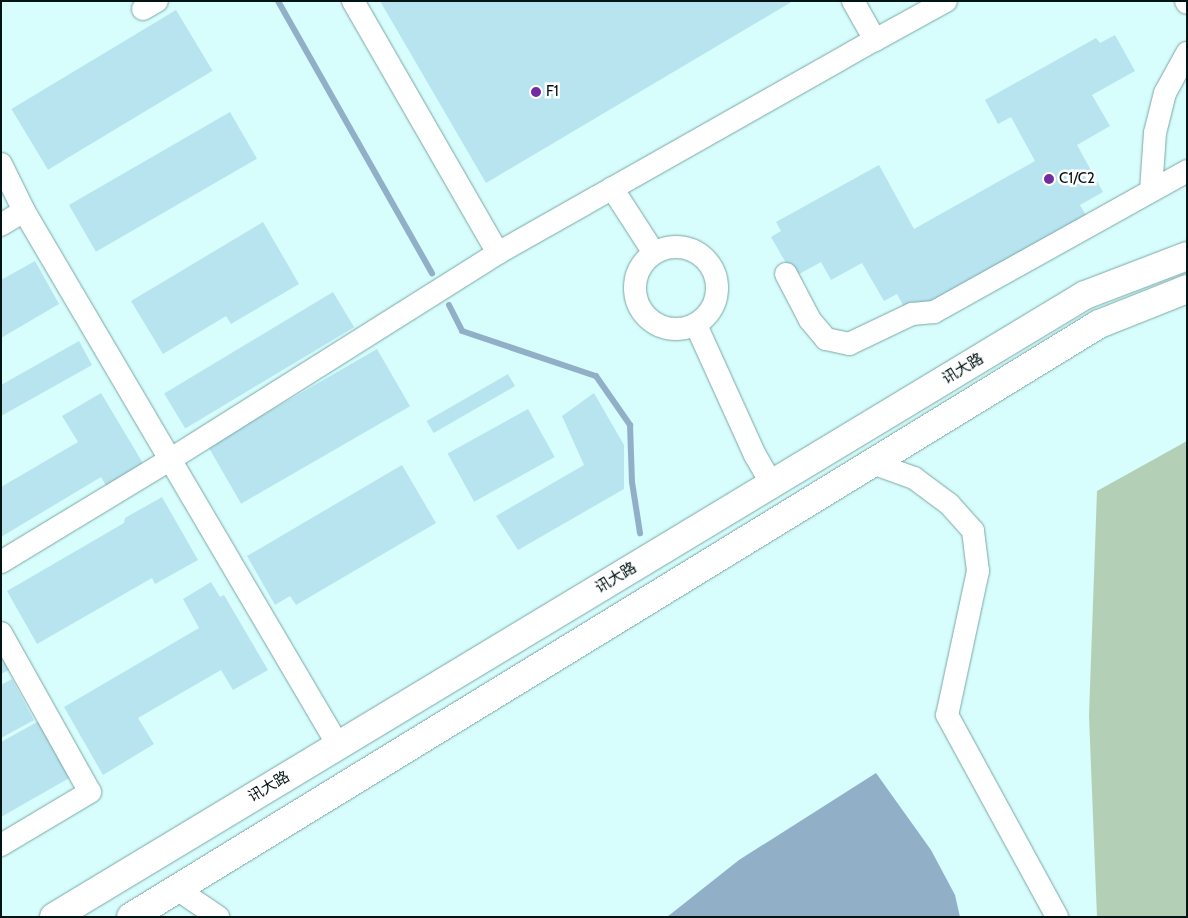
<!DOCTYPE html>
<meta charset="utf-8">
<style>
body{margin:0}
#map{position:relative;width:1188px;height:918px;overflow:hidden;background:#d7fdfc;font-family:Cabin,"Noto Sans SC",sans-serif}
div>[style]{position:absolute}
.green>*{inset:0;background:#b3cfb6}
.water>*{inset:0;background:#91b0c8}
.stream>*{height:6px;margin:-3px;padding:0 3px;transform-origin:3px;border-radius:3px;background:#91b0c8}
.building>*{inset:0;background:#b8e4f0;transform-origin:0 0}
.roads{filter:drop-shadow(0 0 1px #79a7a6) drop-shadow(0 0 1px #79a7a6)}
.minor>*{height:22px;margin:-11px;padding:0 11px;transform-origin:11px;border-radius:11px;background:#fff}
.minor>.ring{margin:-11px;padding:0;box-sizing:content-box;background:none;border:22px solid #fff;border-radius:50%}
.highway>*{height:28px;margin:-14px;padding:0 14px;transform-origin:14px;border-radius:14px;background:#fff}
.dots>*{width:14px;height:14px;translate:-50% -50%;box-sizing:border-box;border:2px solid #fff;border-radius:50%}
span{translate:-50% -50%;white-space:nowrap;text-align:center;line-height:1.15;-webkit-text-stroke:5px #fff;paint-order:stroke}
.poi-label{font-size:15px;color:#031414}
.left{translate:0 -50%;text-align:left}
.street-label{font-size:15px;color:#031414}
.frame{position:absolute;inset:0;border:2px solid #031414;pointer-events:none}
</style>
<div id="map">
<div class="green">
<div style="clip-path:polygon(1187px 441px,1187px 917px,1097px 917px,1089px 716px,1097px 491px)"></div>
</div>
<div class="water">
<div style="clip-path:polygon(876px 773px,931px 850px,955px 895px,960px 917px,667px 917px,739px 860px)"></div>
</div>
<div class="stream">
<div style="left:278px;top:1px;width:313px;rotate:60.5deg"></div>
<div style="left:449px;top:305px;width:29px;rotate:63deg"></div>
<div style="left:462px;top:331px;width:141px;rotate:18.6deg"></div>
<div style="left:596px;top:376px;width:60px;rotate:55.2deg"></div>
<div style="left:630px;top:425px;width:57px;rotate:88deg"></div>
<div style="left:632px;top:482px;width:52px;rotate:81.1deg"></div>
</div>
<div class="building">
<div style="clip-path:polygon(380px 1px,793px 1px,486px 183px)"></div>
<div style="left:176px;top:10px;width:71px;height:192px;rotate:59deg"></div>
<div style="clip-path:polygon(1115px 35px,1135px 71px,1092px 95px,1110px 126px,1077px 145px,1103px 192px,1080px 205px,1087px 217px,921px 310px,905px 309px,897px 294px,884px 301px,862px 263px,831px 280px,821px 262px,794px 277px,771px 237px,781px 231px,776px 222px,879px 165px,914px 229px,1035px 161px,1011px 117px,998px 124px,985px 100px,1096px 38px,1100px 43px)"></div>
<div style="left:230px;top:112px;width:54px;height:186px;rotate:60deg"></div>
<div style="clip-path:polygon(263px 222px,299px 284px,231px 324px,226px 316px,163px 354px,131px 301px)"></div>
<div style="clip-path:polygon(35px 261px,59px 304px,1px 338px,1px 280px)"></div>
<div style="left:333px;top:292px;width:41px;height:197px;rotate:59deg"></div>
<div style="clip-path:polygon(79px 341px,92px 365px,1px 416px,1px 385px)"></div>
<div style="left:377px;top:349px;width:66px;height:195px;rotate:60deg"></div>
<div style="left:508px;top:374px;width:14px;height:94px;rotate:60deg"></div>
<div style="clip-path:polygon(101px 393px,144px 465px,107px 487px,101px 477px,1px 537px,1px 487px,78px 442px,62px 416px)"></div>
<div style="clip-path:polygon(594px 393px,624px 445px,624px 489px,518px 550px,496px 516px,584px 465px,562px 416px)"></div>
<div style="left:528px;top:409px;width:55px;height:92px;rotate:61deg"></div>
<div style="clip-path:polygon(402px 465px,436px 523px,296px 605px,290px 596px,275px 605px,247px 556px)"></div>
<div style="clip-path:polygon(162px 497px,198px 560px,155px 584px,152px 578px,37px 644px,7px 591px,124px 523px,125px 518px)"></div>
<div style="clip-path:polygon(211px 582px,220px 597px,224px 595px,268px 670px,233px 690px,221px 670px,138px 718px,154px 744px,103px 775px,64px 707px,199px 628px,183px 599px)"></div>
<div style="clip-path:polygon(1px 644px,13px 668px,1px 674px)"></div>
<div style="clip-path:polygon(12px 679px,34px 720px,1px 738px,1px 685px)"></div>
<div style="clip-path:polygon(39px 721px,71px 777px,1px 817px,1px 742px)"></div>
</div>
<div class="roads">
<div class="minor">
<div style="left:353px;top:1px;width:291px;rotate:60.1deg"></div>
<div style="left:498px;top:253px;width:433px;rotate:-29.5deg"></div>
<div style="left:853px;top:1px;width:45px;rotate:60.6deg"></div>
<div style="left:875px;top:40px;width:81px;rotate:-28.8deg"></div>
<div style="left:1186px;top:1px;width:2px;rotate:63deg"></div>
<div style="left:143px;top:9px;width:16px;rotate:-30deg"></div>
<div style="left:1px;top:164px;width:52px;rotate:63.9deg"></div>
<div style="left:24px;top:211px;width:27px;rotate:149deg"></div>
<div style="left:612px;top:188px;width:77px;rotate:57.1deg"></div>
<div style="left:1151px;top:191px;width:58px;rotate:-86.1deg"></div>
<div style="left:1155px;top:133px;width:41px;rotate:-76deg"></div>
<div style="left:1165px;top:93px;width:46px;rotate:-61.2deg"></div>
<div style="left:24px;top:211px;width:619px;rotate:59.54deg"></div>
<div class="ring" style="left:635px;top:247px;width:60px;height:60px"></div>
<div style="left:786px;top:274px;width:52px;rotate:62.4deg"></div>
<div style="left:810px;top:320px;width:25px;rotate:50deg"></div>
<div style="left:826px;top:339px;width:24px;rotate:12deg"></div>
<div style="left:849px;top:344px;width:70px;rotate:-25.5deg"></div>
<div style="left:912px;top:314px;width:22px;rotate:-5deg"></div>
<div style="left:934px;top:312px;width:290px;rotate:-29.1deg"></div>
<div style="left:696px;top:325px;width:143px;rotate:65.6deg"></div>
<div style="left:755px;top:455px;width:34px;rotate:60deg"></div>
<div style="left:872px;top:463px;width:45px;rotate:19.7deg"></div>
<div style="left:914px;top:478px;width:44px;rotate:36.6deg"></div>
<div style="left:949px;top:504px;width:36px;rotate:48deg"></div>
<div style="left:973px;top:531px;width:40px;rotate:82.9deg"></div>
<div style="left:978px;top:571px;width:147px;rotate:102.1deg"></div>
<div style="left:947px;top:715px;width:230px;rotate:61.4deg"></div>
<div style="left:1px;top:562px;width:199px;rotate:-31.2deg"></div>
<div style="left:171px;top:459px;width:386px;rotate:-32.2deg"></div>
<div style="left:1px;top:633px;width:182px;rotate:60.8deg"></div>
<div style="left:90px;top:792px;width:104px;rotate:149.2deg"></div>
<div style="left:177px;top:889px;width:50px;rotate:34.3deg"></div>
</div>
<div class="highway">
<div style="left:54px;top:917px;width:1204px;rotate:-31.1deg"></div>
<div style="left:1085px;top:295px;width:109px;rotate:-20.9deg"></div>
<div style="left:131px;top:917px;width:1135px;rotate:-31.49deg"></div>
<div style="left:1099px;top:324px;width:95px;rotate:-21.7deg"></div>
</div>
</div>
<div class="dots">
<div style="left:536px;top:92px;background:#732ca0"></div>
<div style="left:1049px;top:179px;background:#732ca0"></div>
</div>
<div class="poi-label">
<span class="left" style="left:546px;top:92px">F1</span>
<span class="left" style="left:1059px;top:179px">C1/C2</span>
</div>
<div class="street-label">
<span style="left:963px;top:369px;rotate:-31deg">讯大路</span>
<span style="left:616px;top:578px;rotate:-31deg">讯大路</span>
<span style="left:269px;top:787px;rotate:-31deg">讯大路</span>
</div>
<div class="frame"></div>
</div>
